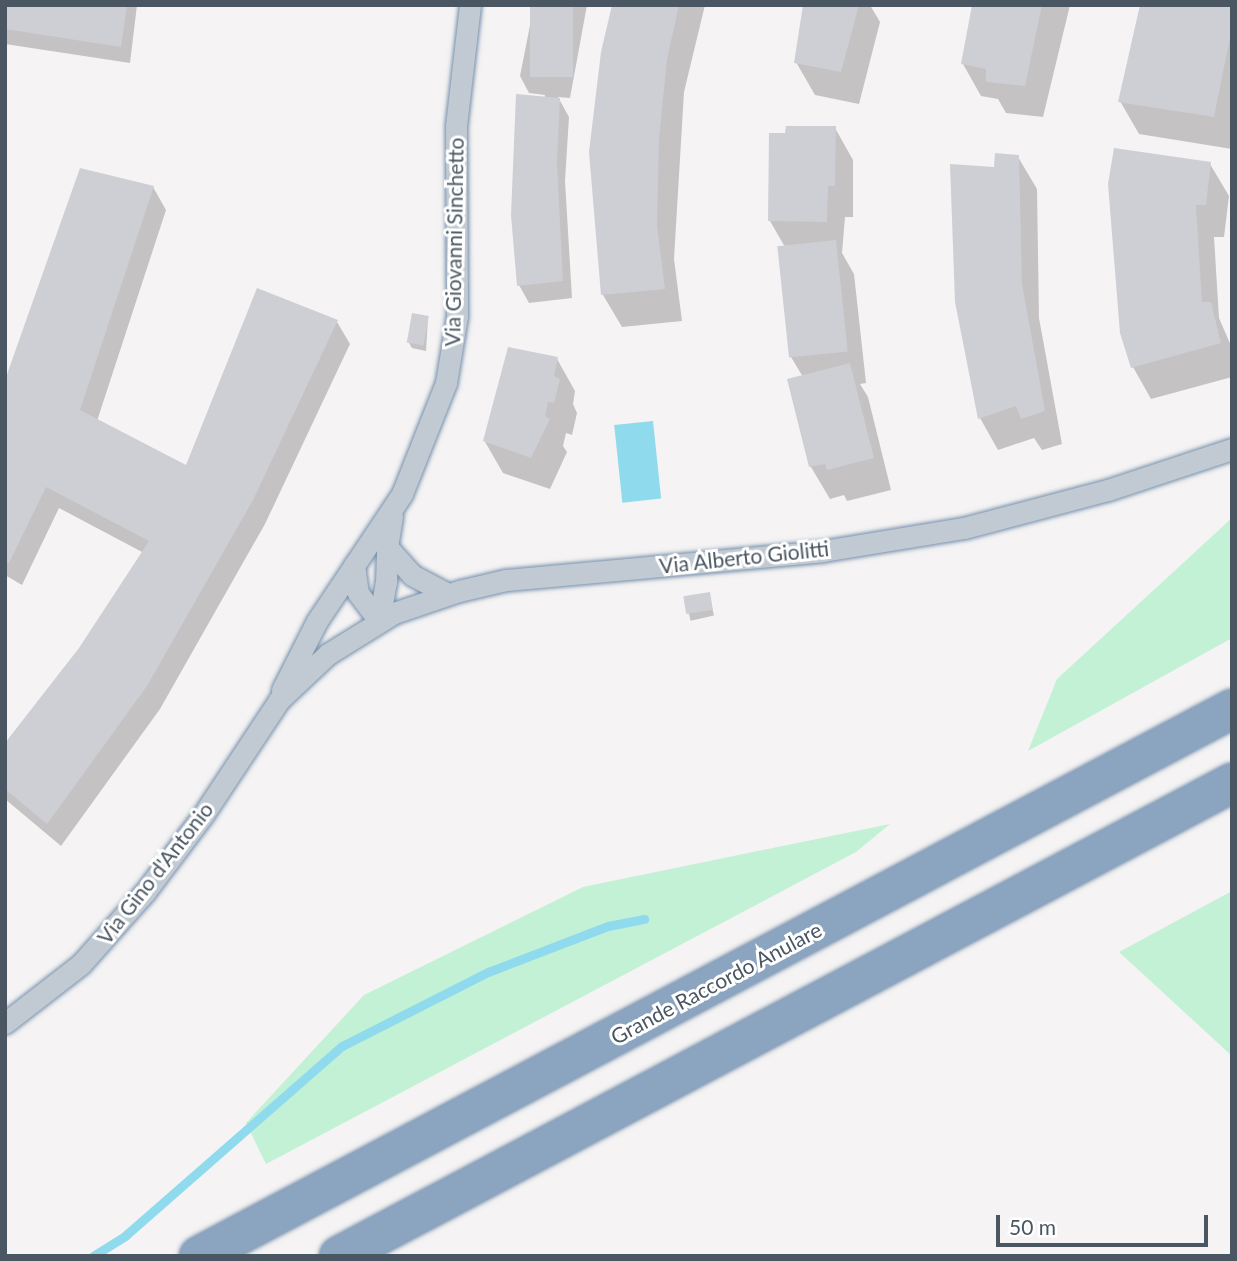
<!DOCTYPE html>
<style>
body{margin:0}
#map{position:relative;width:1237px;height:1261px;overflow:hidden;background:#f5f3f3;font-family:Lato,sans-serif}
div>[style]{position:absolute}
.green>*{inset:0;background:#c3f1d5}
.water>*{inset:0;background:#90daee;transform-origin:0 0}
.shadow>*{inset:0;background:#0003;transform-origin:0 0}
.stream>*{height:9px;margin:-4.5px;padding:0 4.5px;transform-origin:4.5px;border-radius:4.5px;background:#90daee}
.building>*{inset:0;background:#cdcfd5;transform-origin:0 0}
.roads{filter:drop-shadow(0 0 2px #7690ad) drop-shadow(0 0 2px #7690ad)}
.minor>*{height:21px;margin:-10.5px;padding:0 10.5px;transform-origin:10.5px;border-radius:10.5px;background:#c1cad2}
.motorway>*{height:38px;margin:-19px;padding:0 19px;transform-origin:19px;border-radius:19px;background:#8ba5c1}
span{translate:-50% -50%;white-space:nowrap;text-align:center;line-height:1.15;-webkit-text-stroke:6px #fff;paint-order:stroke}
.street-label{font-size:21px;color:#4a5661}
.frame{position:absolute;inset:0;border:7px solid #4a5661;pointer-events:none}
.scale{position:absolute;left:996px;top:1215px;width:212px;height:32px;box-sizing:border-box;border:4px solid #4a5661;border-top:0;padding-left:9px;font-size:21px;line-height:24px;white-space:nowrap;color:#4a5661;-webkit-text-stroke:5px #fff;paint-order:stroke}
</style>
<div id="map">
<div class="green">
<div style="clip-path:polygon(1232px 518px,1232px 638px,1028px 751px,1057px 679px)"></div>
<div style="clip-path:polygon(890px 824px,856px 852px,266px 1164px,246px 1123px,364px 995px,583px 887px)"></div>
<div style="clip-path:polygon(1232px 891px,1232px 1056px,1119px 952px)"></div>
</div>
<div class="water">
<div style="left:653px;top:421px;width:78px;height:39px;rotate:84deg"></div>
</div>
<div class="shadow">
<div style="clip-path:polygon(5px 5px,137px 5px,130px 63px,5px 44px)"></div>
<div style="clip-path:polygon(534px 5px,587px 5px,570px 98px,558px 97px,569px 117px,565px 181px,572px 298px,529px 303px,519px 285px,545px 95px,529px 93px,520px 76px)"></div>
<div style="clip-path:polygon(615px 5px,705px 5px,684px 92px,674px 259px,682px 321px,622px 327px,603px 295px,591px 152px)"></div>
<div style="clip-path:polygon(806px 5px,870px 5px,880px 22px,859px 104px,815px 95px,796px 62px)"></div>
<div style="clip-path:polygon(975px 5px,1070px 5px,1043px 117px,1006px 113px,998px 99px,981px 96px,963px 64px)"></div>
<div style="clip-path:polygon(1143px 5px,1232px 5px,1232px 149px,1139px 134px,1120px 101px)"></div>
<div style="clip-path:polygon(835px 128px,853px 160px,853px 217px,845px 217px,842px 253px,854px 274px,866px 383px,860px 384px,868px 397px,891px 490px,847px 501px,844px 495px,830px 499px,811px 467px,789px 380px,803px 377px,791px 357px,785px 247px,770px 221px)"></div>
<div style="clip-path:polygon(1018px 157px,1037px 189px,1039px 318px,1062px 444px,1042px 450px,1034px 438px,998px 450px,980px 418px)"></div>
<div style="clip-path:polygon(1210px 164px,1229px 196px,1224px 237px,1214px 237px,1219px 318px,1232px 348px,1232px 377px,1151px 399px,1133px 367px)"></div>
<div style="clip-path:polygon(153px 187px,166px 210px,97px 421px,187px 467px,337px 322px,350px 344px,265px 524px,160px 709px,61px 846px,5px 799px,5px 746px,80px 649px,144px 553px,59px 508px,22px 585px,5px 575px,5px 384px)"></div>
<div style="clip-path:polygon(428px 318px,426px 351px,412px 348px,409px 343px)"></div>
<div style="clip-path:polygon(557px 359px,575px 391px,573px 404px,577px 413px,572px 435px,566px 433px,563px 446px,567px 452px,550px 489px,503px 473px,484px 440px)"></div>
<div style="left:709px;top:594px;width:22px;height:24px;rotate:77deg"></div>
</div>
<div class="stream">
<div style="left:93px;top:1256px;width:39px;rotate:-32deg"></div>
<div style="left:126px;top:1235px;width:287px;rotate:-41.2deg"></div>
<div style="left:342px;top:1046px;width:164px;rotate:-26.9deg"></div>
<div style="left:488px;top:972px;width:129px;rotate:-21deg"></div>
<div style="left:608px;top:926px;width:37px;rotate:-11deg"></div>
</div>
<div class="building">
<div style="clip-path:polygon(5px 5px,127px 5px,121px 47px,5px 29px)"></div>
<div style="left:530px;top:5px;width:43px;height:72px"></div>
<div style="clip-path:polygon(612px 5px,679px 5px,667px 59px,659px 139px,657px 225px,665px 289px,601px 295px,589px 152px,601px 52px)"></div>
<div style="clip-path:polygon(803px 5px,859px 5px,841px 72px,794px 63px)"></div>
<div style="clip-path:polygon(972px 5px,1042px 5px,1025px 86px,986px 82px,986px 69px,961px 64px)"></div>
<div style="clip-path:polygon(1140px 5px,1232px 5px,1232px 28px,1214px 117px,1118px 102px)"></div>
<div style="clip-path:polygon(516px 94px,560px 98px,557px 163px,563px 281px,517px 286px,511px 215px)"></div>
<div style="clip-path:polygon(786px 126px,836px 126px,835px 186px,828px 186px,827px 222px,768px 221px,769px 133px,785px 133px)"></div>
<div style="clip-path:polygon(1114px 148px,1211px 162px,1206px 205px,1196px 205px,1202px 302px,1211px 302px,1221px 343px,1131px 368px,1120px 333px,1108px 184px)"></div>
<div style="clip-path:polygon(995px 153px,1019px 155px,1022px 284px,1045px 411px,1021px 419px,1016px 406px,978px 419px,955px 302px,950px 164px,994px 167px)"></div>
<div style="clip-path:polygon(80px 168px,154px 186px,80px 410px,186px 465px,257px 288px,338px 320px,253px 500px,147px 686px,47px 824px,5px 789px,5px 743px,79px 648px,149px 541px,46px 487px,9px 563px,5px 561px,5px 380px)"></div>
<div style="left:836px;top:240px;width:112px;height:59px;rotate:84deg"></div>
<div style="left:412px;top:313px;width:17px;height:30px;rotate:10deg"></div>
<div style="clip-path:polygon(508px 347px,558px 357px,554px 376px,560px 379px,554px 403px,548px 402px,545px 416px,550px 419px,531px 458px,483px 441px)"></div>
<div style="clip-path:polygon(850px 363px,874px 458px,827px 470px,825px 464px,809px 467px,787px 379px)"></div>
<div style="left:710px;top:592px;width:18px;height:27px;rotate:81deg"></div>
</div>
<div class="roads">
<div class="minor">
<div style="left:392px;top:516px;width:31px;rotate:99deg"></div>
<div style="left:387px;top:547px;width:38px;rotate:48deg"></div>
<div style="left:412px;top:575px;width:40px;rotate:28deg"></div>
<div style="left:354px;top:565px;width:28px;rotate:82deg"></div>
<div style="left:358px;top:593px;width:35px;rotate:53deg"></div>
<div style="left:379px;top:621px;width:39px;rotate:-80deg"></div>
<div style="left:386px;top:583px;width:36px;rotate:-88deg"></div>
<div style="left:282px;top:690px;width:77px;rotate:-63.1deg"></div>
<div style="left:317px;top:621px;width:153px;rotate:-56.2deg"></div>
<div style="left:402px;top:494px;width:119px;rotate:-68.4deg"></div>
<div style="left:446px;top:383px;width:68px;rotate:-80.7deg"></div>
<div style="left:457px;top:316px;width:190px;rotate:-90.3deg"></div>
<div style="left:456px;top:126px;width:122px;rotate:-83.4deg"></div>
<div style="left:5px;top:1023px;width:96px;rotate:-37.8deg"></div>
<div style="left:81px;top:964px;width:96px;rotate:-48.4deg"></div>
<div style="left:145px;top:892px;width:96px;rotate:-53deg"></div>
<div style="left:203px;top:815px;width:138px;rotate:-56.5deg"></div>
<div style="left:279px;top:700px;width:67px;rotate:-43.2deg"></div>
<div style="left:328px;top:654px;width:78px;rotate:-31.8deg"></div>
<div style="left:394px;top:613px;width:69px;rotate:-18.7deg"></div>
<div style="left:459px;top:591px;width:48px;rotate:-13.2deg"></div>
<div style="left:506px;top:580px;width:318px;rotate:-5.2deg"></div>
<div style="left:823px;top:551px;width:143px;rotate:-9.3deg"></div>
<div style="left:964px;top:528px;width:149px;rotate:-14.8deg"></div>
<div style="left:1108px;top:490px;width:131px;rotate:-18.3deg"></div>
</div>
<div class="motorway">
<div style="left:199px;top:1256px;width:1169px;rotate:-27.9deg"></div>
<div style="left:339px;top:1256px;width:1011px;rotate:-27.91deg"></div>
</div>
</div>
<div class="street-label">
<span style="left:454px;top:242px;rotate:-89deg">Via Giovanni Sinchetto</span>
<span style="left:744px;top:557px;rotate:-6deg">Via Alberto Giolitti</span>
<span style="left:155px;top:873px;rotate:-52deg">Via Gino d'Antonio</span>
<span style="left:716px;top:983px;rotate:-28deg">Grande Raccordo Anulare</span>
</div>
<div class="frame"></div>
<div class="scale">50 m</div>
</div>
